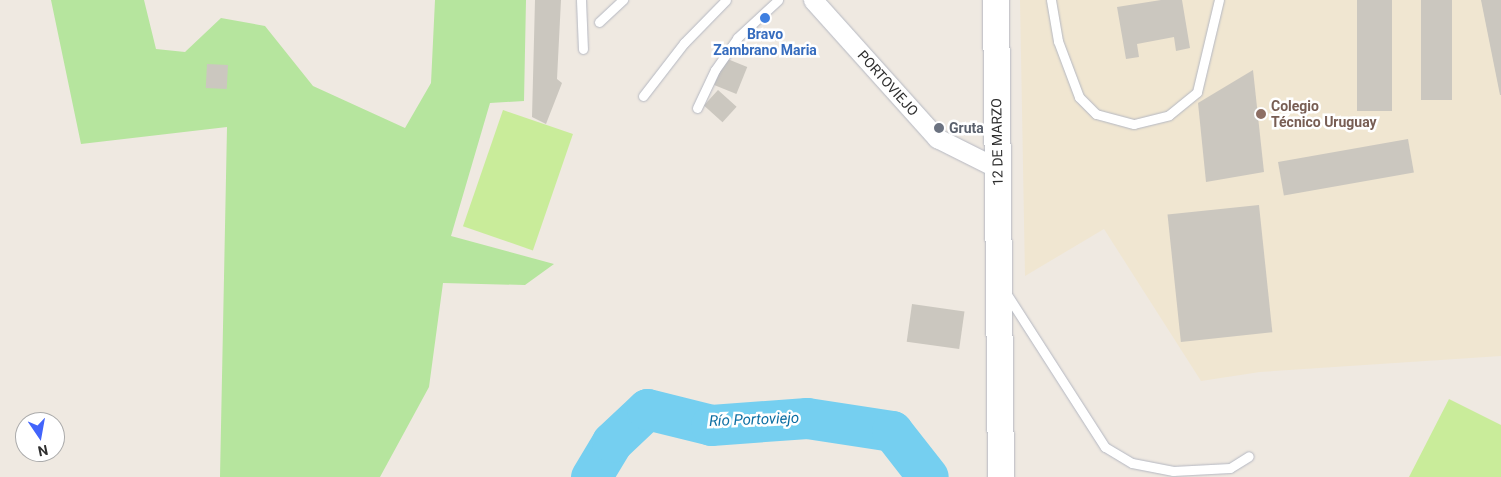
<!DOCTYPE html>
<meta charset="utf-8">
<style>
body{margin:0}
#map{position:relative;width:1501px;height:477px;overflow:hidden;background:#efe9e1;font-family:Roboto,sans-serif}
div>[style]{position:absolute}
.education>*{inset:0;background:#f0e6d1}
.green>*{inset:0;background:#b6e59e}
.pitch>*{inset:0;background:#c9ec9a;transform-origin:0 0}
.river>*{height:41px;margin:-20.5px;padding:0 20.5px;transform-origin:20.5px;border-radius:20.5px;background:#75cff0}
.building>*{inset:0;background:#cbc7bf;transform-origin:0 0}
.roads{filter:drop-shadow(0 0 1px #b4b7c1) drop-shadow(0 0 1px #b4b7c1)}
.lane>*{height:9px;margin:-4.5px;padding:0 4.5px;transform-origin:4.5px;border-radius:4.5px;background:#fff}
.street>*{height:19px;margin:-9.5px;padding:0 9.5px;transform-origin:9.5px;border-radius:9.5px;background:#fff}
.secondary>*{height:26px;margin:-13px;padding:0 13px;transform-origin:13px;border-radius:13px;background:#fff}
.dots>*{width:14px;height:14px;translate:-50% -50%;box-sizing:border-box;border:2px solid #fff;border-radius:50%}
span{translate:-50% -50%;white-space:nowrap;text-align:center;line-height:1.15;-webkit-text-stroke:5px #fff;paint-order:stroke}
.shop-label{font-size:14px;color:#366cbe;font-weight:700}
.street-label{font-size:14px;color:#2e2e2e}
.education-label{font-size:14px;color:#785e54;font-weight:700}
.left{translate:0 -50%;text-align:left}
.worship-label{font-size:14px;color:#5b616d;font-weight:700}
.water-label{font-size:15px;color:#0d6fa3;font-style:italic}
.north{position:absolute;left:15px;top:412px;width:50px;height:50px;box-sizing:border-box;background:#fff;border:1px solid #ababab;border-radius:50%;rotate:168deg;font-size:14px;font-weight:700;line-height:20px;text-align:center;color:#2e2e2e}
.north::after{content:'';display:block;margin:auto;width:18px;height:22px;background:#4264fb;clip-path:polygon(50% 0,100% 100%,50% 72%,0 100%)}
</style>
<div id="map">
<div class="education">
<div style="clip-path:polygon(1020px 0,1501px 0,1501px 356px,1260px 372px,1201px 381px,1104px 229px,1025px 276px)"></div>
</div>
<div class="green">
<div style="clip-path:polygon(51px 0,144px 0,156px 49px,185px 52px,221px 18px,265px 26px,313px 86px,405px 128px,431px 83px,435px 0,526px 0,524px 101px,490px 103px,451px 236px,554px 264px,525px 285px,443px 283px,429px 387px,380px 477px,220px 477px,227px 127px,81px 144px)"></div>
</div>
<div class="pitch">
<div style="left:503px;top:110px;width:74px;height:123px;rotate:19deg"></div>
<div style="clip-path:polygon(1449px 399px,1501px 425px,1501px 477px,1409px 477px)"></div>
</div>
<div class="river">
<div style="left:591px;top:477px;width:41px;rotate:-59deg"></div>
<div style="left:612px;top:442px;width:48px;rotate:-43.3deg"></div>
<div style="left:647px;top:409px;width:66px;rotate:14deg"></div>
<div style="left:711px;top:425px;width:96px;rotate:-4.2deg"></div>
<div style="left:807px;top:418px;width:86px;rotate:8.7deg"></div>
<div style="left:892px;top:431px;width:58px;rotate:52deg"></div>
</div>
<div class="building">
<div style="clip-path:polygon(535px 0,561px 0,557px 79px,562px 83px,546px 124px,532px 117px)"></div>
<div style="clip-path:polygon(1161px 0,1182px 0,1190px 48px,1176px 51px,1174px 37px,1137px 44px,1139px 57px,1126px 59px,1117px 7px)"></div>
<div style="left:1357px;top:0;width:35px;height:111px"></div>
<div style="left:1421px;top:0;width:31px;height:100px"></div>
<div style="clip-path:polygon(1481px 0,1501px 0,1501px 95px,1500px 95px)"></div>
<div style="left:725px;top:58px;width:24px;height:29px;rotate:22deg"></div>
<div style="left:207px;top:64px;width:21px;height:24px;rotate:3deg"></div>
<div style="clip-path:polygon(1253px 70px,1264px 172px,1206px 182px,1198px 103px)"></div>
<div style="left:718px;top:90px;width:25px;height:21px;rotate:42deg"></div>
<div style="left:1408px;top:139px;width:34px;height:132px;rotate:80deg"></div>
<div style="left:1259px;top:205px;width:128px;height:92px;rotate:84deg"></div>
<div style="left:912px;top:304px;width:53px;height:38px;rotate:8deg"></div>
</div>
<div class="roads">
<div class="lane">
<div style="left:581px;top:0;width:49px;rotate:87.7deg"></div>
<div style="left:1051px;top:0;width:42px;rotate:80.3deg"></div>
<div style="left:1058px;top:41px;width:60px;rotate:69.4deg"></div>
<div style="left:1079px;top:97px;width:24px;rotate:45deg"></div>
<div style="left:1096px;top:114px;width:39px;rotate:15deg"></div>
<div style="left:1134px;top:124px;width:36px;rotate:-14deg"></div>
<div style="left:1169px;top:115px;width:36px;rotate:-39deg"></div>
<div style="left:1197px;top:92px;width:95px;rotate:-76.6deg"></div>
<div style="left:599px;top:22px;width:33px;rotate:-43deg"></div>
<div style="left:643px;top:96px;width:67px;rotate:-52.3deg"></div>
<div style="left:684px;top:43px;width:60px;rotate:-45.7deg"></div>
<div style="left:697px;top:108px;width:42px;rotate:-64.7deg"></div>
<div style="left:715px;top:70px;width:39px;rotate:-55deg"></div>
<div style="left:737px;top:38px;width:56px;rotate:-42.8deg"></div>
<div style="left:1006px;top:293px;width:183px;rotate:57.3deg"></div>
<div style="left:1105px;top:447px;width:31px;rotate:31deg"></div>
<div style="left:1132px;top:463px;width:42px;rotate:11deg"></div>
<div style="left:1173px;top:471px;width:57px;rotate:-3deg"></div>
<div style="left:1230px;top:468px;width:22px;rotate:-32deg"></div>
</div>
<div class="street">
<div style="left:813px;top:0;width:186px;rotate:48.1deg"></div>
<div style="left:937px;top:138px;width:67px;rotate:26.6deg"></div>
</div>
<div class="secondary">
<div style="left:996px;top:0;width:477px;rotate:89.4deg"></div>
</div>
</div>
<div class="dots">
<div style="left:765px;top:18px;background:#3f7fe0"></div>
<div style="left:1261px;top:114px;background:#8d6e63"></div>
<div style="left:939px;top:128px;background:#6b7280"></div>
</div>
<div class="shop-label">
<span style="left:765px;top:42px">Bravo<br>Zambrano Maria</span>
</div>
<div class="street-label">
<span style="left:888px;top:83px;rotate:48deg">PORTOVIEJO</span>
<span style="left:997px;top:142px;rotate:-91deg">12 DE MARZO</span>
</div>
<div class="education-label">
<span class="left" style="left:1271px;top:114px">Colegio<br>Técnico Uruguay</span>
</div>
<div class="worship-label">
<span class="left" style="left:949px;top:128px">Gruta</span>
</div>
<div class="water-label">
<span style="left:754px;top:420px;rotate:-2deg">Río Portoviejo</span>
</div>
<div class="north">N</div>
</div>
